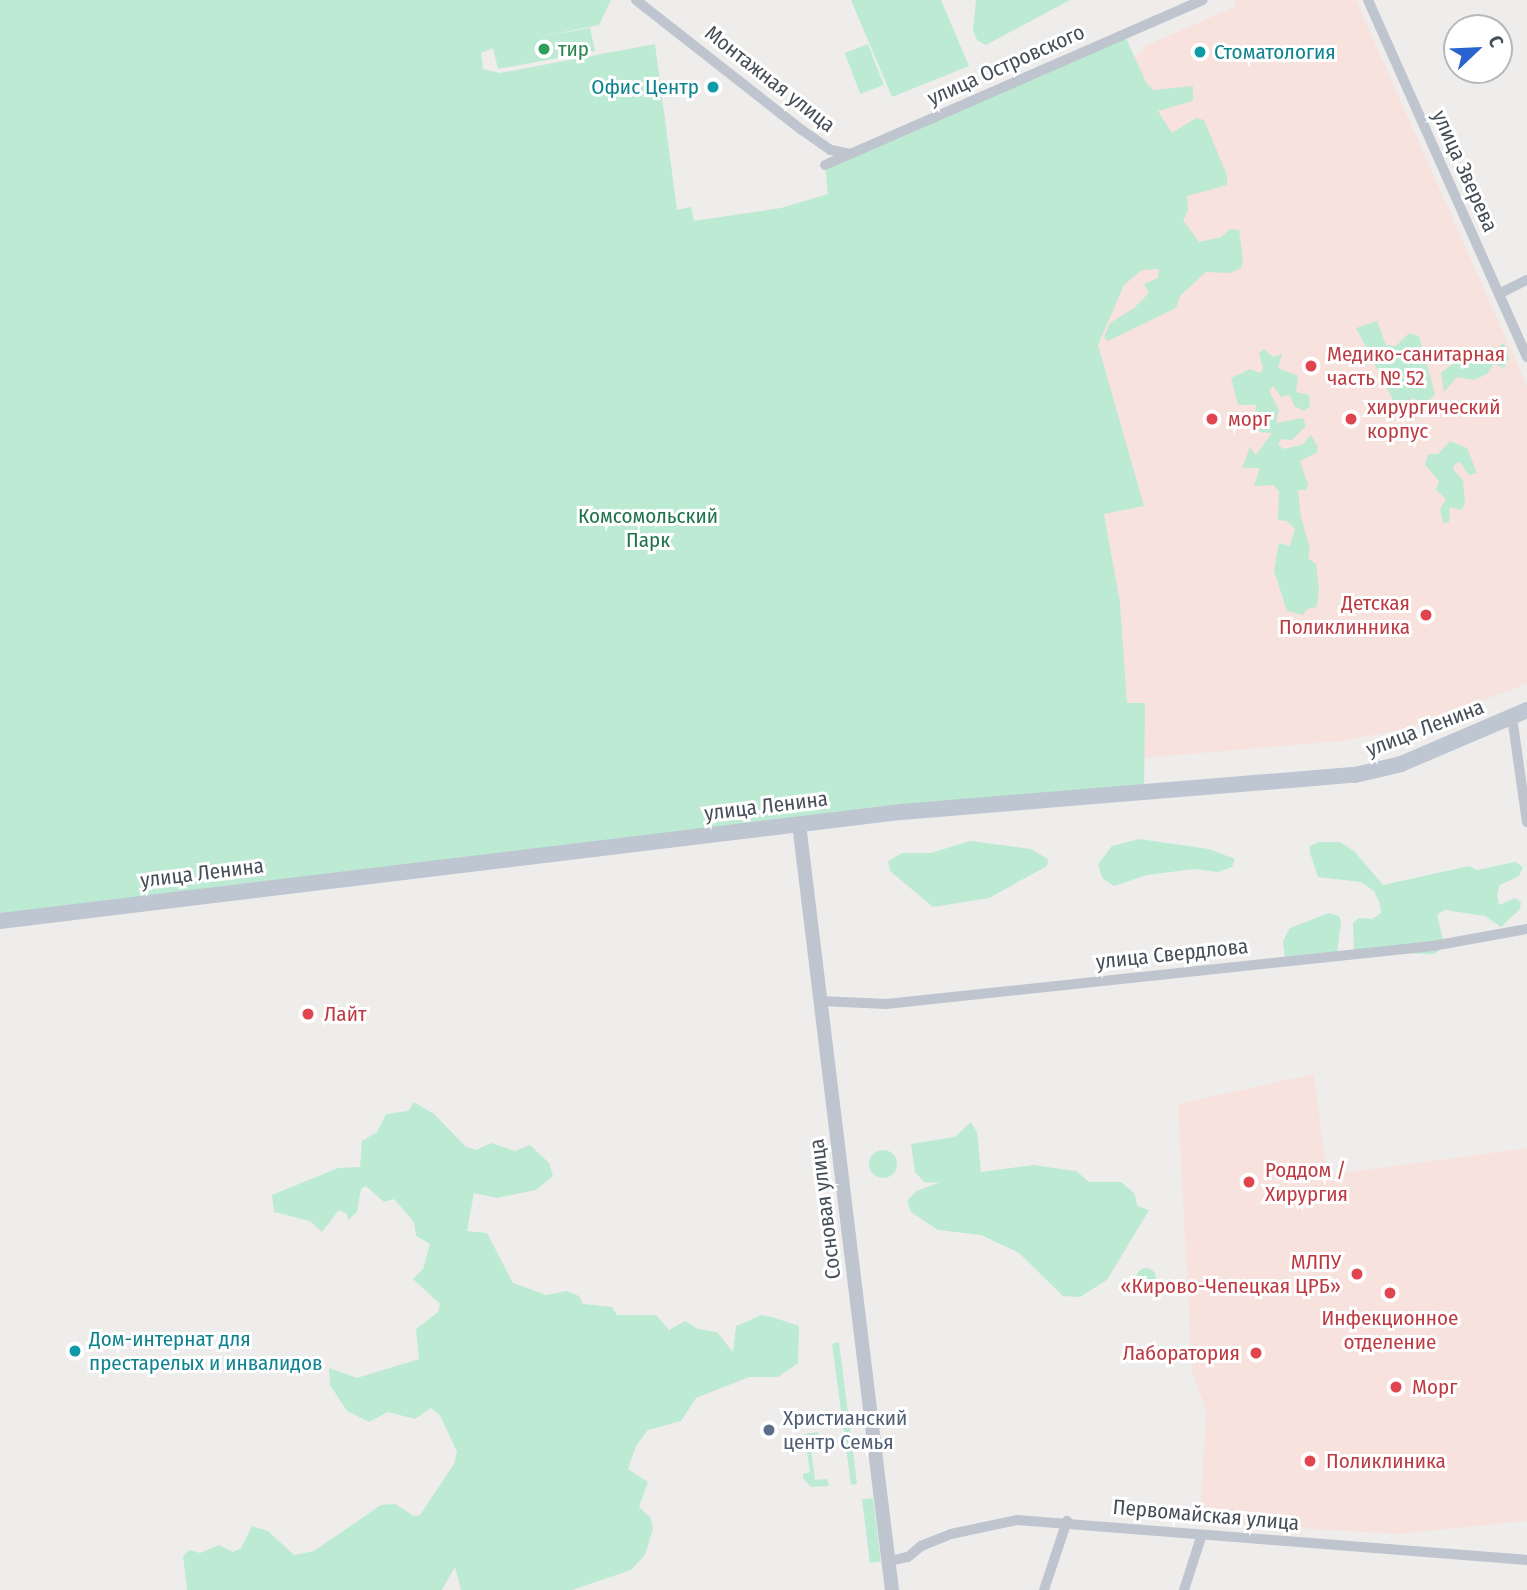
<!DOCTYPE html>
<meta charset="utf-8">
<style>
body{margin:0}
#map{position:relative;width:1527px;height:1590px;overflow:hidden;background:#efedec;font-family:"Fira Sans Condensed",sans-serif}
div>[style]{position:absolute}
.medical>*{inset:0;background:#f8e2dd}
.green>*{inset:0;background:#bdead2;transform-origin:0 0}
.round{border-radius:50%}
.minor>*{height:10px;margin:-5px;padding:0 5px;transform-origin:5px;border-radius:5px;background:#bec5ce}
.tertiary>*{height:14px;margin:-7px;padding:0 7px;transform-origin:7px;border-radius:7px;background:#bec5ce}
.secondary>*{height:16px;margin:-8px;padding:0 8px;transform-origin:8px;border-radius:8px;background:#bec6d2}
.dots>*{width:19px;height:19px;translate:-50% -50%;box-sizing:border-box;border:4px solid #fff;border-radius:50%}
span{translate:-50% -50%;white-space:nowrap;text-align:center;line-height:1.15;-webkit-text-stroke:6px #fff;paint-order:stroke}
.leisure-label{font-size:21px;color:#27864d}
.left{translate:0 -50%;text-align:left}
.culture-label{font-size:21px;color:#0d838f}
.right{translate:-100% -50%;text-align:right}
.street-label{font-size:21px;color:#464e58}
.health-label{font-size:21px;color:#be3a42}
.park-label{font-size:21px;color:#1e724f}
.service-label{font-size:21px;color:#4e5e75}
.north{position:absolute;left:1443px;top:14px;width:70px;height:70px;box-sizing:border-box;background:#fff;border:2px solid #b5b8bc;border-radius:50%;rotate:67deg;font-size:19px;font-weight:700;line-height:28px;text-align:center;color:#464e58}
.north::after{content:'';display:block;margin:auto;width:24px;height:32px;background:#2863ce;clip-path:polygon(50% 0,100% 100%,50% 72%,0 100%)}
</style>
<div id="map">
<div class="medical">
<div style="clip-path:polygon(1234px 0,1356px 0,1527px 386px,1527px 684px,1404px 729px,1342px 741px,1142px 758px,1145px 703px,1127px 703px,1120px 602px,1104px 514px,1144px 506px,1098px 345px,1178px 158px,1134px 56px,1144px 51px,1143px 47px,1236px 6px)"></div>
<div style="clip-path:polygon(1314px 1074px,1327px 1175px,1527px 1148px,1527px 1521px,1399px 1534px,1200px 1523px,1206px 1410px,1192px 1372px,1178px 1104px)"></div>
</div>
<div class="green">
<div style="clip-path:polygon(0 0,611px 0,599px 25px,539px 37px,590px 28px,595px 51px,498px 69px,493px 48px,481px 53px,483px 69px,500px 73px,655px 44px,677px 210px,691px 207px,694px 221px,781px 208px,828px 194px,825px 165px,1124px 34px,1147px 84px,1154px 90px,1193px 86px,1193px 101px,1158px 111px,1172px 133px,1196px 118px,1204px 120px,1227px 175px,1227px 185px,1187px 196px,1188px 211px,1183px 220px,1199px 242px,1221px 237px,1230px 229px,1239px 230px,1243px 261px,1241px 268px,1230px 273px,1206px 272px,1180px 296px,1176px 308px,1108px 341px,1104px 337px,1110px 323px,1134px 308px,1149px 293px,1144px 284px,1158px 278px,1159px 269px,1142px 270px,1124px 285px,1098px 345px,1144px 506px,1104px 514px,1120px 602px,1127px 703px,1145px 703px,1144px 793px,1080px 796px,0 921px)"></div>
<div style="clip-path:polygon(851px 0,941px 0,969px 66px,892px 97px)"></div>
<div style="clip-path:polygon(976px 0,1070px 0,986px 45px,977px 40px,973px 30px)"></div>
<div style="left:868px;top:44px;width:44px;height:25px;rotate:69deg"></div>
<div style="clip-path:polygon(1377px 321px,1386px 345px,1396px 346px,1409px 333px,1419px 336px,1435px 394px,1431px 399px,1424px 403px,1412px 398px,1404px 409px,1395px 404px,1356px 328px)"></div>
<div style="clip-path:polygon(1504px 343px,1509px 358px,1504px 368px,1494px 364px,1487px 374px,1474px 380px,1457px 377px,1444px 392px,1441px 373px,1451px 365px,1489px 354px)"></div>
<div style="clip-path:polygon(1264px 349px,1273px 357px,1282px 354px,1278px 368px,1298px 376px,1296px 392px,1309px 395px,1310px 406px,1304px 411px,1294px 406px,1290px 395px,1281px 397px,1273px 386px,1269px 391px,1279px 410px,1276px 423px,1303px 418px,1306px 426px,1292px 440px,1281px 439px,1278px 444px,1283px 449px,1302px 445px,1311px 435px,1318px 447px,1316px 453px,1300px 461px,1308px 484px,1306px 490px,1298px 490px,1301px 517px,1310px 549px,1308px 558px,1316px 564px,1319px 589px,1317px 607px,1307px 609px,1303px 615px,1287px 611px,1274px 571px,1279px 543px,1290px 546px,1295px 529px,1287px 521px,1278px 520px,1279px 491px,1273px 485px,1254px 486px,1260px 468px,1242px 468px,1250px 447px,1256px 455px,1272px 433px,1253px 431px,1256px 405px,1238px 405px,1231px 378px,1250px 369px,1260px 373px,1263px 369px,1259px 353px)"></div>
<div style="clip-path:polygon(1450px 441px,1467px 448px,1477px 473px,1469px 475px,1460px 462px,1455px 464px,1453px 469px,1463px 480px,1465px 504px,1461px 510px,1450px 507px,1449px 522px,1443px 523px,1440px 509px,1446px 499px,1436px 490px,1439px 481px,1425px 465px,1428px 454px,1438px 454px)"></div>
<div style="clip-path:polygon(1139px 839px,1209px 849px,1235px 859px,1232px 867px,1218px 872px,1194px 869px,1147px 875px,1114px 886px,1102px 878px,1098px 864px,1112px 846px)"></div>
<div style="clip-path:polygon(970px 841px,1031px 849px,1048px 859px,1047px 866px,989px 898px,933px 907px,890px 871px,888px 861px,902px 853px,931px 853px)"></div>
<div style="clip-path:polygon(1319px 842px,1340px 842px,1354px 851px,1383px 885px,1469px 866px,1477px 870px,1515px 862px,1523px 867px,1519px 876px,1500px 885px,1497px 894px,1499px 905px,1515px 898px,1521px 902px,1520px 909px,1501px 927px,1485px 916px,1445px 910px,1437px 915px,1443px 940px,1441px 949px,1434px 954px,1354px 952px,1353px 923px,1359px 918px,1372px 919px,1381px 913px,1380px 904px,1374px 891px,1361px 882px,1318px 877px,1310px 853px,1310px 846px)"></div>
<div style="clip-path:polygon(1329px 913px,1339px 916px,1341px 922px,1337px 953px,1285px 959px,1283px 941px,1290px 928px)"></div>
<div style="clip-path:polygon(414px 1102px,434px 1114px,466px 1147px,476px 1150px,491px 1143px,515px 1151px,530px 1145px,549px 1163px,553px 1176px,536px 1190px,497px 1198px,474px 1193px,467px 1231px,487px 1233px,513px 1283px,546px 1295px,567px 1291px,579px 1296px,583px 1304px,612px 1307px,617px 1315px,656px 1315px,669px 1330px,685px 1321px,698px 1329px,717px 1332px,733px 1352px,736px 1326px,762px 1315px,775px 1318px,799px 1326px,798px 1363px,778px 1377px,749px 1377px,696px 1398px,681px 1421px,648px 1430px,636px 1446px,628px 1469px,648px 1482px,639px 1507px,651px 1518px,653px 1529px,645px 1555px,631px 1570px,572px 1590px,461px 1590px,455px 1567px,442px 1590px,187px 1590px,183px 1556px,189px 1550px,200px 1553px,219px 1545px,233px 1552px,241px 1548px,252px 1526px,268px 1531px,294px 1555px,314px 1551px,381px 1505px,395px 1504px,414px 1516px,420px 1515px,454px 1464px,457px 1452px,440px 1415px,431px 1408px,415px 1419px,388px 1412px,369px 1422px,347px 1411px,330px 1385px,329px 1368px,357px 1378px,419px 1359px,416px 1329px,438px 1312px,440px 1304px,413px 1279px,423px 1269px,430px 1244px,416px 1236px,414px 1222px,394px 1199px,384px 1202px,366px 1186px,361px 1189px,357px 1212px,348px 1220px,347px 1214px,339px 1210px,322px 1232px,310px 1221px,274px 1212px,272px 1195px,338px 1168px,360px 1167px,362px 1141px,377px 1132px,386px 1114px,408px 1111px)"></div>
<div style="clip-path:polygon(971px 1122px,977px 1132px,981px 1172px,1033px 1165px,1076px 1171px,1089px 1182px,1121px 1182px,1135px 1194px,1137px 1206px,1149px 1210px,1107px 1280px,1080px 1297px,1063px 1296px,1019px 1253px,981px 1235px,938px 1230px,911px 1212px,907px 1201px,916px 1191px,939px 1183px,924px 1182px,915px 1172px,911px 1144px,955px 1137px)"></div>
<div class="round" style="left:869px;top:1150px;width:28px;height:28px"></div>
<div class="round" style="left:1136px;top:1268px;width:20px;height:20px"></div>
<div style="clip-path:polygon(839px 1342px,857px 1484px,851px 1485px,832px 1344px)"></div>
<div style="clip-path:polygon(818px 1432px,820px 1445px,811px 1448px,815px 1480px,827px 1479px,829px 1486px,811px 1487px,803px 1478px,803px 1474px,810px 1472px,804px 1434px)"></div>
<div style="left:873px;top:1498px;width:64px;height:11px;rotate:83deg"></div>
</div>
<div class="minor">
<div style="left:636px;top:0;width:211px;rotate:38.1deg"></div>
<div style="left:802px;top:130px;width:35px;rotate:35deg"></div>
<div style="left:831px;top:150px;width:20px;rotate:11deg"></div>
<div style="left:1368px;top:0;width:391px;rotate:66deg"></div>
<div style="left:825px;top:165px;width:412px;rotate:-23.6deg"></div>
<div style="left:1499px;top:294px;width:31px;rotate:-27deg"></div>
<div style="left:1512px;top:717px;width:106px;rotate:81.9deg"></div>
<div style="left:821px;top:1001px;width:65px;rotate:2.6deg"></div>
<div style="left:886px;top:1004px;width:550px;rotate:-6.05deg"></div>
<div style="left:1433px;top:946px;width:96px;rotate:-10.3deg"></div>
<div style="left:890px;top:1561px;width:18px;rotate:-13deg"></div>
<div style="left:908px;top:1557px;width:17px;rotate:-40deg"></div>
<div style="left:921px;top:1546px;width:32px;rotate:-22deg"></div>
<div style="left:951px;top:1534px;width:67px;rotate:-12deg"></div>
<div style="left:1017px;top:1520px;width:512px;rotate:4.48deg"></div>
<div style="left:1044px;top:1590px;width:73px;rotate:-71.6deg"></div>
<div style="left:1184px;top:1590px;width:56px;rotate:-72.2deg"></div>
</div>
<div class="tertiary">
<div style="left:799px;top:824px;width:772px;rotate:83.08deg"></div>
</div>
<div class="secondary">
<div style="left:0;top:921px;width:908px;rotate:-6.9deg"></div>
<div style="left:901px;top:812px;width:456px;rotate:-4.7deg"></div>
<div style="left:1355px;top:775px;width:47px;rotate:-13.4deg"></div>
<div style="left:1401px;top:764px;width:137px;rotate:-23.2deg"></div>
</div>
<div class="dots">
<div style="left:544px;top:49px;background:#2e9e5b"></div>
<div style="left:1200px;top:52px;background:#0f9aa8"></div>
<div style="left:713px;top:87px;background:#0f9aa8"></div>
<div style="left:1311px;top:366px;background:#e0444e"></div>
<div style="left:1212px;top:419px;background:#e0444e"></div>
<div style="left:1351px;top:419px;background:#e0444e"></div>
<div style="left:1426px;top:615px;background:#e0444e"></div>
<div style="left:308px;top:1014px;background:#e0444e"></div>
<div style="left:1249px;top:1182px;background:#e0444e"></div>
<div style="left:1357px;top:1274px;background:#e0444e"></div>
<div style="left:1390px;top:1293px;background:#e0444e"></div>
<div style="left:75px;top:1351px;background:#0f9aa8"></div>
<div style="left:1256px;top:1353px;background:#e0444e"></div>
<div style="left:1396px;top:1387px;background:#e0444e"></div>
<div style="left:769px;top:1430px;background:#5c6f8a"></div>
<div style="left:1310px;top:1461px;background:#e0444e"></div>
</div>
<div class="leisure-label">
<span class="left" style="left:558px;top:49px">тир</span>
</div>
<div class="culture-label">
<span class="left" style="left:1214px;top:52px">Стоматология</span>
<span class="right" style="left:699px;top:87px">Офис Центр</span>
<span class="left" style="left:89px;top:1351px">Дом-интернат для<br>престарелых и инвалидов</span>
</div>
<div class="street-label">
<span style="left:1006px;top:65px;rotate:-24deg">улица Островского</span>
<span style="left:770px;top:79px;rotate:38deg">Монтажная улица</span>
<span style="left:1465px;top:171px;rotate:66deg">улица Зверева</span>
<span style="left:1425px;top:728px;rotate:-21deg">улица Ленина</span>
<span style="left:766px;top:806px;rotate:-7deg">улица Ленина</span>
<span style="left:202px;top:873px;rotate:-7deg">улица Ленина</span>
<span style="left:1172px;top:954px;rotate:-6deg">улица Свердлова</span>
<span style="left:825px;top:1209px;rotate:-97deg">Сосновая улица</span>
<span style="left:1206px;top:1515px;rotate:5deg">Первомайская улица</span>
</div>
<div class="health-label">
<span class="left" style="left:1327px;top:366px">Медико-санитарная<br>часть № 52</span>
<span class="left" style="left:1367px;top:419px">хирургический<br>корпус</span>
<span class="left" style="left:1228px;top:419px">морг</span>
<span class="right" style="left:1410px;top:615px">Детская<br>Поликлинника</span>
<span class="left" style="left:324px;top:1014px">Лайт</span>
<span class="left" style="left:1265px;top:1182px">Роддом /<br>Хирургия</span>
<span class="right" style="left:1341px;top:1274px">МЛПУ<br>«Кирово-Чепецкая ЦРБ»</span>
<span style="left:1390px;top:1330px">Инфекционное<br>отделение</span>
<span class="right" style="left:1240px;top:1353px">Лаборатория</span>
<span class="left" style="left:1412px;top:1387px">Морг</span>
<span class="left" style="left:1326px;top:1461px">Поликлиника</span>
</div>
<div class="park-label">
<span style="left:648px;top:528px">Комсомольский<br>Парк</span>
</div>
<div class="service-label">
<span class="left" style="left:783px;top:1430px">Христианский<br>центр Семья</span>
</div>
<div class="north">С</div>
</div>
